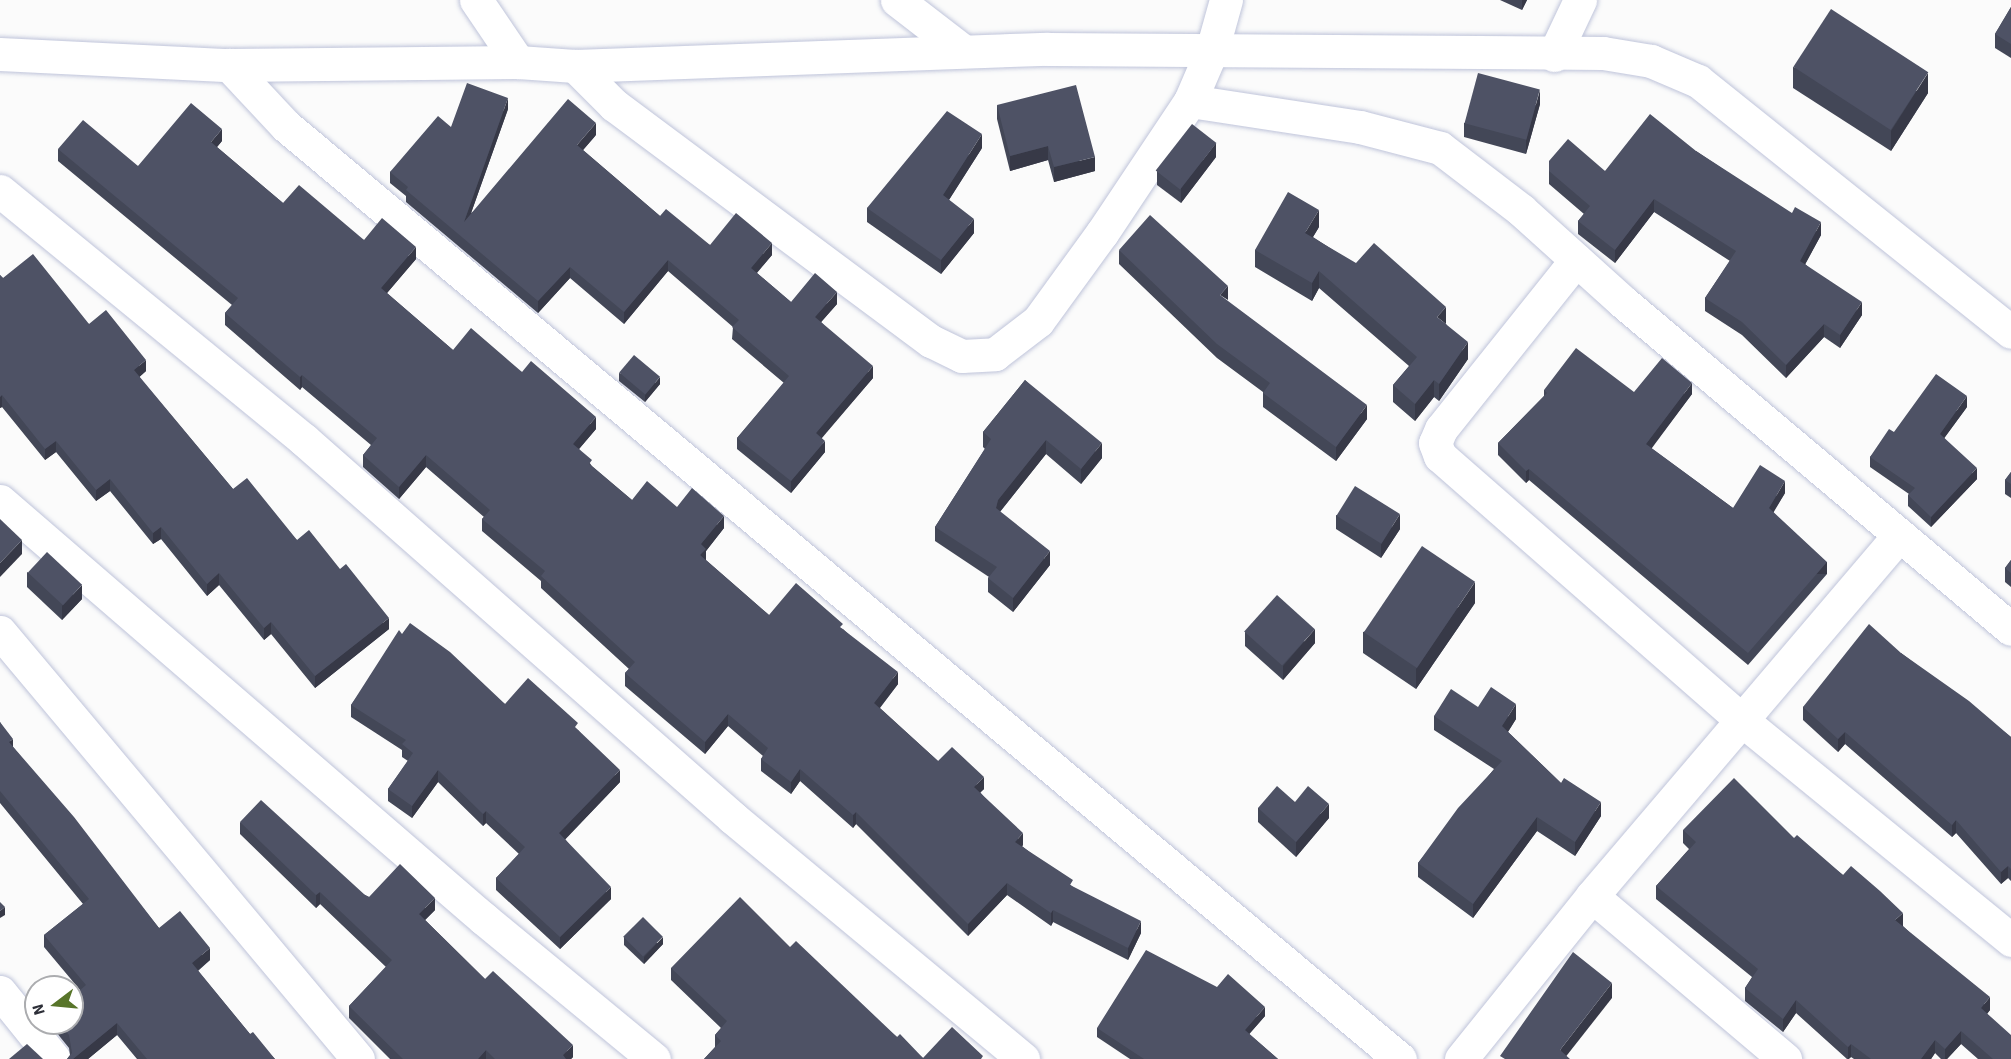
<!DOCTYPE html>
<style>
body{margin:0}
#map{position:relative;width:2011px;height:1059px;overflow:hidden;background:#fbfbfb;font-family:"Source Sans 3",sans-serif}
div>[style]{position:absolute}
.roads{filter:drop-shadow(0 0 2px #bfc4da) drop-shadow(0 0 2px #bfc4da)}
.minor>*{height:33px;margin:-16.5px;padding:0 16.5px;transform-origin:16.5px;border-radius:16.5px;background:#fff}
.wall>*{inset:0;background:#434757}
.shaded-wall>*{inset:0;background:#373947;transform-origin:0 0}
.building>*{inset:0;background:#4e5265;transform-origin:0 0}
span{translate:-50% -50%;white-space:nowrap;text-align:center;line-height:1.15;-webkit-text-stroke:6px #fff;paint-order:stroke}
.north{position:absolute;left:24px;top:975px;width:60px;height:60px;box-sizing:border-box;background:#fff;border:2px solid #abacaf;border-radius:50%;rotate:254deg;font-size:16px;font-weight:700;line-height:24px;text-align:center;color:#2d2f38}
.north::after{content:'';display:block;margin:auto;width:21px;height:27px;background:#58752a;clip-path:polygon(50% 0,100% 100%,50% 72%,0 100%)}
</style>
<div id="map">
<div class="roads">
<div class="minor">
<div style="left:476px;top:0;width:75px;rotate:55.9deg"></div>
<div style="left:897px;top:0;width:82px;rotate:37.6deg"></div>
<div style="left:0;top:54px;width:229px;rotate:2.8deg"></div>
<div style="left:229px;top:65px;width:289px;rotate:-0.6deg"></div>
<div style="left:518px;top:62px;width:57px;rotate:4deg"></div>
<div style="left:575px;top:66px;width:473px;rotate:-2.1deg"></div>
<div style="left:1048px;top:49px;width:555px;rotate:0.41deg"></div>
<div style="left:1603px;top:53px;width:49px;rotate:9.5deg"></div>
<div style="left:1651px;top:61px;width:51px;rotate:23.1deg"></div>
<div style="left:1698px;top:81px;width:401px;rotate:38.7deg"></div>
<div style="left:1554px;top:55px;width:61px;rotate:-64.7deg"></div>
<div style="left:229px;top:65px;width:83px;rotate:46.9deg"></div>
<div style="left:286px;top:126px;width:1453px;rotate:39.95deg"></div>
<div style="left:575px;top:66px;width:55px;rotate:45deg"></div>
<div style="left:614px;top:105px;width:395px;rotate:36.7deg"></div>
<div style="left:931px;top:341px;width:34px;rotate:26deg"></div>
<div style="left:962px;top:356px;width:33px;rotate:-3deg"></div>
<div style="left:995px;top:354px;width:54px;rotate:-37.5deg"></div>
<div style="left:1038px;top:321px;width:109px;rotate:-54deg"></div>
<div style="left:1102px;top:233px;width:159px;rotate:-56.3deg"></div>
<div style="left:1190px;top:101px;width:56px;rotate:-66.7deg"></div>
<div style="left:1212px;top:50px;width:52px;rotate:-74.4deg"></div>
<div style="left:1190px;top:101px;width:172px;rotate:8.7deg"></div>
<div style="left:1360px;top:127px;width:83px;rotate:14.7deg"></div>
<div style="left:1440px;top:148px;width:102px;rotate:37.4deg"></div>
<div style="left:1521px;top:210px;width:137px;rotate:42deg"></div>
<div style="left:1623px;top:302px;width:507px;rotate:40.12deg"></div>
<div style="left:0;top:191px;width:392px;rotate:39.3deg"></div>
<div style="left:303px;top:439px;width:573px;rotate:41.39deg"></div>
<div style="left:733px;top:818px;width:377px;rotate:39.7deg"></div>
<div style="left:1576px;top:260px;width:216px;rotate:128.6deg"></div>
<div style="left:1441px;top:429px;width:15px;rotate:113deg"></div>
<div style="left:1435px;top:443px;width:14px;rotate:69deg"></div>
<div style="left:1440px;top:456px;width:404px;rotate:41.2deg"></div>
<div style="left:1744px;top:722px;width:345px;rotate:39.2deg"></div>
<div style="left:0;top:501px;width:640px;rotate:40.82deg"></div>
<div style="left:484px;top:919px;width:220px;rotate:39.5deg"></div>
<div style="left:0;top:632px;width:557px;rotate:50.02deg"></div>
<div style="left:1592px;top:896px;width:253px;rotate:40.2deg"></div>
<div style="left:0;top:992px;width:86px;rotate:51.1deg"></div>
<div style="left:1461px;top:1059px;width:209px;rotate:-51.2deg"></div>
<div style="left:1592px;top:896px;width:474px;rotate:-49.6deg"></div>
</div>
</div>
<div class="wall">
<div style="clip-path:polygon(1500px 0,1527px 0,1522px 10px)"></div>
<div style="clip-path:polygon(2011px 7px,2011px 58px,1995px 48px,1995px 34px)"></div>
<div style="clip-path:polygon(1793px 67px,1928px 93px,1891px 151px,1793px 88px)"></div>
<div style="clip-path:polygon(1540px 104px,1526px 154px,1464px 137px,1464px 123px)"></div>
<div style="clip-path:polygon(997px 105px,1095px 171px,1054px 182px,1048px 160px,1010px 171px,997px 119px)"></div>
<div style="clip-path:polygon(508px 109px,471px 213px,596px 135px,583px 150px,660px 216px,710px 245px,772px 255px,757px 273px,791px 302px,837px 304px,821px 322px,873px 378px,821px 438px,825px 452px,791px 493px,737px 449px,737px 438px,784px 383px,732px 339px,733px 327px,668px 271px,624px 324px,570px 278px,538px 313px,406px 202px,406px 196px,390px 183px,390px 172px,451px 127px)"></div>
<div style="clip-path:polygon(222px 141px,217px 147px,283px 203px,364px 240px,416px 259px,387px 293px,453px 350px,522px 372px,596px 429px,579px 449px,592px 466px,632px 500px,677px 507px,724px 528px,706px 551px,706px 560px,769px 615px,843px 629px,898px 684px,880px 708px,938px 761px,984px 789px,980px 792px,1023px 845px,1022px 846px,1073px 887px,1141px 933px,1128px 960px,1053px 922px,1051px 926px,1007px 895px,968px 936px,856px 824px,853px 828px,800px 781px,791px 794px,761px 771px,761px 759px,763px 756px,728px 726px,705px 754px,625px 686px,625px 673px,629px 669px,541px 588px,541px 581px,482px 531px,482px 519px,484px 517px,426px 467px,399px 499px,363px 467px,363px 455px,371px 445px,302px 387px,300px 390px,225px 325px,225px 313px,232px 305px,58px 161px,58px 149px,138px 166px)"></div>
<div style="clip-path:polygon(982px 148px,949px 200px,974px 233px,941px 274px,867px 222px,867px 208px)"></div>
<div style="clip-path:polygon(1696px 151px,1821px 235px,1805px 264px,1862px 315px,1840px 348px,1824px 337px,1786px 378px,1742px 335px,1705px 311px,1705px 298px,1730px 261px,1654px 212px,1615px 263px,1578px 234px,1578px 221px,1584px 214px,1549px 184px,1549px 161px,1605px 171px)"></div>
<div style="clip-path:polygon(1216px 157px,1181px 203px,1157px 185px,1157px 171px)"></div>
<div style="clip-path:polygon(1319px 227px,1313px 237px,1446px 324px,1468px 359px,1439px 401px,1434px 397px,1415px 421px,1393px 402px,1393px 385px,1409px 366px,1319px 288px,1312px 301px,1255px 267px,1255px 250px)"></div>
<div style="clip-path:polygon(1119px 250px,1227px 301px,1367px 419px,1336px 461px,1263px 407px,1263px 392px,1217px 358px,1119px 264px)"></div>
<div style="clip-path:polygon(0 275px,3px 278px,89px 324px,146px 371px,139px 377px,233px 489px,297px 540px,389px 629px,315px 688px,271px 634px,264px 640px,219px 585px,207px 596px,161px 539px,153px 544px,110px 491px,96px 501px,56px 452px,45px 460px,2px 407px,0 408px)"></div>
<div style="clip-path:polygon(619px 373px,660px 384px,645px 402px,619px 381px)"></div>
<div style="clip-path:polygon(1025px 380px,1102px 458px,1081px 484px,1046px 454px,1000px 512px,1050px 565px,1013px 612px,988px 592px,988px 578px,989px 577px,935px 541px,935px 527px,985px 449px,983px 447px,983px 432px)"></div>
<div style="clip-path:polygon(1544px 390px,1634px 392px,1692px 394px,1651px 448px,1733px 508px,1785px 493px,1773px 512px,1827px 574px,1748px 665px,1529px 480px,1526px 483px,1498px 455px,1498px 443px,1544px 396px)"></div>
<div style="clip-path:polygon(1967px 407px,1944px 438px,1977px 479px,1931px 527px,1908px 506px,1908px 495px,1909px 494px,1870px 467px,1870px 457px,1894px 432px)"></div>
<div style="clip-path:polygon(2011px 472px,2011px 498px,2005px 494px,2005px 480px)"></div>
<div style="clip-path:polygon(1336px 515px,1400px 529px,1381px 558px,1336px 529px)"></div>
<div style="clip-path:polygon(2011px 560px,2011px 587px,2005px 582px,2005px 568px)"></div>
<div style="clip-path:polygon(27px 572px,82px 599px,62px 620px,27px 587px)"></div>
<div style="clip-path:polygon(1475px 603px,1416px 689px,1363px 653px,1363px 632px)"></div>
<div style="clip-path:polygon(1245px 632px,1315px 643px,1283px 680px,1245px 646px)"></div>
<div style="clip-path:polygon(402px 634px,505px 704px,578px 730px,620px 782px,565px 839px,611px 899px,560px 949px,496px 890px,496px 878px,519px 854px,486px 823px,483px 826px,438px 782px,412px 818px,388px 801px,388px 789px,408px 761px,402px 757px,402px 750px,351px 717px,351px 705px)"></div>
<div style="clip-path:polygon(1901px 653px,2011px 737px,2011px 881px,2008px 878px,2001px 884px,1956px 833px,1952px 837px,1845px 744px,1838px 752px,1803px 720px,1803px 707px)"></div>
<div style="clip-path:polygon(1478px 707px,1516px 719px,1508px 732px,1561px 783px,1601px 816px,1575px 856px,1537px 831px,1473px 918px,1418px 877px,1418px 863px,1494px 769px,1434px 730px,1434px 716px)"></div>
<div style="clip-path:polygon(0 722px,13px 747px,159px 928px,210px 960px,198px 971px,250px 1034px,275px 1059px,137px 1059px,117px 1035px,88px 1059px,67px 1059px,70px 1055px,69px 1048px,52px 1027px,52px 1023px,72px 1023px,80px 990px,44px 947px,44px 935px,83px 904px,0 803px)"></div>
<div style="clip-path:polygon(1295px 802px,1329px 818px,1296px 857px,1258px 822px,1258px 808px)"></div>
<div style="clip-path:polygon(240px 822px,365px 895px,369px 897px,435px 910px,425px 920px,485px 979px,573px 1057px,571px 1059px,390px 1059px,349px 1018px,349px 1006px,386px 967px,320px 904px,316px 908px,240px 834px)"></div>
<div style="clip-path:polygon(1683px 830px,1794px 838px,1843px 875px,1903px 926px,1990px 1010px,1987px 1014px,2011px 1059px,1978px 1059px,1961px 1044px,1947px 1059px,1941px 1059px,1935px 1053px,1931px 1059px,1854px 1059px,1851px 1057px,1849px 1059px,1847px 1059px,1796px 1013px,1783px 1032px,1745px 1001px,1745px 988px,1752px 977px,1656px 899px,1656px 886px,1689px 849px,1683px 843px)"></div>
<div style="clip-path:polygon(624px 937px,663px 944px,644px 964px,624px 945px)"></div>
<div style="clip-path:polygon(790px 947px,897px 1037px,923px 1058px,983px 1059px,704px 1059px,715px 1047px,715px 1035px,721px 1028px,671px 980px,671px 968px)"></div>
<div style="clip-path:polygon(1265px 1016px,1249px 1034px,1278px 1059px,1130px 1059px,1097px 1037px,1097px 1028px)"></div>
</div>
<div class="shaded-wall">
<div style="clip-path:polygon(1522px 0,1527px 0,1522px 10px)"></div>
<div style="clip-path:polygon(1928px 73px,1928px 93px,1891px 151px,1891px 131px)"></div>
<div style="clip-path:polygon(1540px 90px,1540px 104px,1526px 154px,1526px 140px)"></div>
<div style="clip-path:polygon(508px 98px,508px 109px,464px 233px,464px 222px)"></div>
<div style="clip-path:polygon(596px 123px,596px 135px,577px 157px,577px 145px)"></div>
<div style="clip-path:polygon(222px 129px,222px 141px,211px 154px,211px 142px)"></div>
<div style="clip-path:polygon(982px 134px,982px 148px,943px 209px,943px 195px)"></div>
<div style="clip-path:polygon(1216px 143px,1216px 157px,1181px 203px,1181px 188px)"></div>
<div style="clip-path:polygon(1048px 146px,1048px 160px,1010px 171px,1010px 156px)"></div>
<div style="clip-path:polygon(1095px 157px,1095px 171px,1054px 182px,1054px 167px)"></div>
<div style="clip-path:polygon(1654px 199px,1654px 212px,1615px 263px,1615px 250px)"></div>
<div style="clip-path:polygon(1319px 210px,1319px 227px,1305px 250px,1305px 233px)"></div>
<div style="clip-path:polygon(974px 219px,974px 233px,941px 274px,941px 260px)"></div>
<div style="clip-path:polygon(1821px 222px,1821px 235px,1800px 274px,1800px 261px)"></div>
<div style="clip-path:polygon(772px 243px,772px 255px,751px 279px,751px 268px)"></div>
<div style="clip-path:polygon(416px 247px,416px 259px,381px 300px,381px 288px)"></div>
<div style="clip-path:polygon(668px 260px,668px 271px,624px 324px,624px 312px)"></div>
<div style="clip-path:polygon(570px 267px,570px 278px,538px 313px,538px 301px)"></div>
<div style="clip-path:polygon(1319px 271px,1319px 288px,1312px 301px,1312px 283px)"></div>
<div style="clip-path:polygon(1228px 286px,1228px 300px,1220px 295px)"></div>
<div style="clip-path:polygon(837px 292px,837px 304px,815px 329px,815px 317px)"></div>
<div style="clip-path:polygon(1862px 302px,1862px 315px,1840px 348px,1840px 335px)"></div>
<div style="clip-path:polygon(1446px 307px,1446px 324px,1437px 317px)"></div>
<div style="clip-path:polygon(1824px 324px,1824px 337px,1786px 378px,1786px 365px)"></div>
<div style="clip-path:polygon(1468px 342px,1468px 359px,1439px 401px,1439px 384px)"></div>
<div style="clip-path:polygon(146px 360px,146px 371px,134px 382px,134px 370px)"></div>
<div style="clip-path:polygon(873px 366px,873px 378px,816px 445px,816px 433px)"></div>
<div style="clip-path:polygon(302px 375px,302px 387px,300px 390px,300px 377px)"></div>
<div style="clip-path:polygon(660px 377px,660px 384px,645px 402px,645px 395px)"></div>
<div style="clip-path:polygon(1434px 380px,1434px 397px,1415px 421px,1415px 404px)"></div>
<div style="clip-path:polygon(1692px 383px,1692px 394px,1646px 456px,1646px 444px)"></div>
<div style="clip-path:polygon(2px 395px,2px 407px,0 408px,0 397px)"></div>
<div style="clip-path:polygon(1967px 396px,1967px 407px,1940px 444px,1940px 434px)"></div>
<div style="clip-path:polygon(1367px 405px,1367px 419px,1336px 461px,1336px 447px)"></div>
<div style="clip-path:polygon(596px 417px,596px 429px,573px 456px,573px 444px)"></div>
<div style="clip-path:polygon(1046px 440px,1046px 454px,998px 514px,996px 508px,998px 500px)"></div>
<div style="clip-path:polygon(56px 441px,56px 452px,45px 460px,45px 449px)"></div>
<div style="clip-path:polygon(825px 441px,825px 452px,791px 493px,791px 481px)"></div>
<div style="clip-path:polygon(1102px 443px,1102px 458px,1081px 484px,1081px 469px)"></div>
<div style="clip-path:polygon(426px 455px,426px 467px,399px 499px,399px 487px)"></div>
<div style="clip-path:polygon(1977px 468px,1977px 479px,1931px 527px,1931px 517px)"></div>
<div style="clip-path:polygon(1529px 469px,1529px 480px,1526px 483px,1526px 471px)"></div>
<div style="clip-path:polygon(110px 479px,110px 491px,96px 501px,96px 490px)"></div>
<div style="clip-path:polygon(1785px 481px,1785px 493px,1769px 520px,1769px 508px)"></div>
<div style="clip-path:polygon(1400px 514px,1400px 529px,1381px 558px,1381px 544px)"></div>
<div style="clip-path:polygon(724px 516px,724px 528px,706px 551px,706px 561px,700px 567px,701px 544px)"></div>
<div style="clip-path:polygon(161px 527px,161px 539px,153px 544px,153px 533px)"></div>
<div style="clip-path:polygon(22px 540px,22px 554px,0 577px,0 563px)"></div>
<div style="clip-path:polygon(1050px 551px,1050px 565px,1013px 612px,1013px 598px)"></div>
<div style="left:1827px;top:562px;width:12px;height:121px;rotate:90deg"></div>
<div style="clip-path:polygon(219px 573px,219px 585px,207px 596px,207px 584px)"></div>
<div style="clip-path:polygon(1475px 582px,1475px 603px,1416px 689px,1416px 669px)"></div>
<div style="clip-path:polygon(82px 585px,82px 599px,62px 620px,62px 606px)"></div>
<div style="clip-path:polygon(389px 618px,389px 629px,315px 688px,315px 676px)"></div>
<div style="clip-path:polygon(271px 622px,271px 634px,264px 640px,264px 628px)"></div>
<div style="clip-path:polygon(1315px 629px,1315px 643px,1283px 680px,1283px 666px)"></div>
<div style="clip-path:polygon(898px 672px,898px 684px,874px 715px,874px 703px)"></div>
<div style="clip-path:polygon(1516px 704px,1516px 719px,1502px 741px,1502px 726px)"></div>
<div style="clip-path:polygon(728px 714px,728px 726px,705px 754px,705px 742px)"></div>
<div style="clip-path:polygon(1845px 732px,1845px 744px,1838px 752px,1838px 739px)"></div>
<div style="clip-path:polygon(13px 739px,13px 751px,9px 742px)"></div>
<div style="clip-path:polygon(800px 769px,800px 781px,791px 794px,791px 782px)"></div>
<div style="clip-path:polygon(438px 770px,438px 782px,412px 818px,412px 806px)"></div>
<div style="clip-path:polygon(620px 770px,620px 782px,559px 846px,559px 833px)"></div>
<div style="clip-path:polygon(984px 777px,984px 789px,974px 799px,974px 787px)"></div>
<div style="clip-path:polygon(1601px 802px,1601px 816px,1575px 856px,1575px 842px)"></div>
<div style="clip-path:polygon(1329px 804px,1329px 818px,1296px 857px,1296px 842px)"></div>
<div style="clip-path:polygon(486px 811px,486px 823px,483px 826px,483px 814px)"></div>
<div style="clip-path:polygon(856px 812px,856px 824px,853px 828px,853px 815px)"></div>
<div style="clip-path:polygon(1537px 817px,1537px 831px,1473px 918px,1473px 904px)"></div>
<div style="clip-path:polygon(1956px 820px,1956px 833px,1952px 837px,1952px 825px)"></div>
<div style="clip-path:polygon(1023px 833px,1023px 845px,1015px 854px,1015px 842px)"></div>
<div style="clip-path:polygon(2008px 866px,2008px 878px,2001px 884px,2001px 872px)"></div>
<div style="clip-path:polygon(1007px 883px,1007px 895px,968px 936px,968px 924px)"></div>
<div style="clip-path:polygon(611px 887px,611px 899px,560px 949px,560px 937px)"></div>
<div style="clip-path:polygon(320px 892px,320px 904px,316px 908px,316px 895px)"></div>
<div style="clip-path:polygon(435px 898px,435px 910px,419px 926px,419px 914px)"></div>
<div style="clip-path:polygon(5px 907px,5px 915px,0 918px,0 911px)"></div>
<div style="clip-path:polygon(1053px 910px,1053px 922px,1051px 926px,1051px 913px)"></div>
<div style="clip-path:polygon(1903px 913px,1903px 926px,1895px 933px,1895px 920px)"></div>
<div style="clip-path:polygon(1141px 921px,1141px 933px,1128px 960px,1128px 948px)"></div>
<div style="clip-path:polygon(663px 937px,663px 944px,644px 964px,644px 957px)"></div>
<div style="clip-path:polygon(210px 948px,210px 960px,192px 975px,192px 963px)"></div>
<div style="clip-path:polygon(1612px 983px,1612px 998px,1564px 1059px,1560px 1050px)"></div>
<div style="clip-path:polygon(1990px 997px,1990px 1010px,1981px 1021px,1981px 1008px)"></div>
<div style="clip-path:polygon(1796px 1000px,1796px 1013px,1783px 1032px,1783px 1019px)"></div>
<div style="clip-path:polygon(1265px 1007px,1265px 1016px,1245px 1039px,1245px 1030px)"></div>
<div style="clip-path:polygon(117px 1023px,117px 1035px,88px 1059px,73px 1059px)"></div>
<div style="clip-path:polygon(1961px 1031px,1961px 1044px,1947px 1059px,1945px 1059px,1945px 1049px)"></div>
<div style="clip-path:polygon(1935px 1040px,1935px 1053px,1931px 1059px,1921px 1059px)"></div>
<div style="clip-path:polygon(1851px 1044px,1851px 1057px,1848px 1059px,1848px 1047px)"></div>
<div style="clip-path:polygon(573px 1045px,573px 1057px,571px 1059px,563px 1059px,563px 1055px)"></div>
<div style="clip-path:polygon(486px 1050px,486px 1059px,478px 1059px)"></div>
</div>
<div class="building">
<div style="clip-path:polygon(2011px 7px,2011px 44px,1995px 34px)"></div>
<div style="left:1831px;top:9px;width:116px;height:69px;rotate:33deg"></div>
<div style="left:1478px;top:73px;width:64px;height:52px;rotate:15deg"></div>
<div style="clip-path:polygon(467px 83px,508px 98px,464px 222px,568px 99px,596px 123px,577px 145px,660px 216px,666px 209px,710px 245px,736px 213px,772px 243px,751px 268px,791px 302px,815px 273px,837px 292px,815px 317px,873px 366px,816px 433px,825px 441px,791px 481px,737px 438px,789px 376px,732px 327px,739px 320px,668px 260px,624px 312px,570px 267px,538px 301px,406px 190px,408px 187px,390px 172px,438px 116px,451px 127px)"></div>
<div style="clip-path:polygon(1076px 85px,1095px 157px,1054px 167px,1048px 146px,1010px 156px,997px 105px)"></div>
<div style="clip-path:polygon(191px 103px,222px 129px,211px 142px,283px 203px,299px 185px,364px 240px,382px 218px,416px 247px,381px 288px,453px 350px,471px 328px,522px 372px,531px 361px,596px 417px,573px 444px,592px 460px,589px 464px,632px 500px,647px 481px,677px 507px,692px 488px,724px 516px,701px 544px,706px 549px,700px 555px,769px 615px,796px 583px,843px 624px,840px 627px,898px 672px,874px 703px,938px 761px,952px 747px,984px 777px,974px 787px,1023px 833px,1015px 842px,1073px 880px,1070px 885px,1141px 921px,1128px 948px,1053px 910px,1051px 913px,1007px 883px,968px 924px,856px 812px,853px 815px,800px 769px,791px 782px,761px 759px,768px 748px,728px 714px,705px 742px,625px 673px,635px 662px,541px 576px,545px 571px,482px 519px,490px 510px,426px 455px,399px 487px,363px 455px,377px 438px,302px 375px,300px 377px,225px 313px,238px 298px,58px 149px,83px 120px,138px 166px)"></div>
<div style="clip-path:polygon(947px 111px,982px 134px,943px 195px,974px 219px,941px 260px,867px 208px)"></div>
<div style="clip-path:polygon(1650px 114px,1696px 151px,1792px 213px,1795px 207px,1821px 222px,1800px 261px,1862px 302px,1840px 335px,1824px 324px,1786px 365px,1742px 322px,1705px 298px,1736px 251px,1654px 199px,1615px 250px,1578px 221px,1590px 206px,1549px 171px,1549px 161px,1568px 139px,1605px 171px)"></div>
<div style="left:1192px;top:124px;width:31px;height:59px;rotate:38deg"></div>
<div style="clip-path:polygon(1288px 192px,1319px 210px,1305px 233px,1356px 263px,1374px 243px,1446px 307px,1437px 317px,1468px 342px,1439px 384px,1434px 380px,1415px 404px,1393px 385px,1417px 357px,1319px 271px,1312px 283px,1255px 250px)"></div>
<div style="clip-path:polygon(1150px 215px,1228px 286px,1220px 295px,1367px 405px,1336px 447px,1263px 393px,1270px 383px,1217px 344px,1119px 250px)"></div>
<div style="clip-path:polygon(33px 254px,89px 324px,106px 310px,146px 360px,134px 370px,233px 489px,247px 478px,297px 540px,309px 530px,340px 569px,346px 564px,389px 618px,315px 676px,271px 622px,264px 628px,219px 573px,207px 584px,161px 527px,153px 533px,110px 479px,96px 490px,56px 441px,45px 449px,2px 395px,0 397px,0 275px,3px 278px)"></div>
<div style="clip-path:polygon(1576px 348px,1634px 392px,1662px 358px,1692px 383px,1646px 444px,1733px 508px,1760px 465px,1785px 481px,1769px 508px,1827px 562px,1748px 653px,1529px 469px,1526px 471px,1498px 443px,1547px 393px,1544px 390px)"></div>
<div style="left:634px;top:355px;width:34px;height:23px;rotate:40deg"></div>
<div style="clip-path:polygon(1936px 374px,1967px 396px,1940px 434px,1977px 468px,1931px 517px,1908px 495px,1915px 488px,1870px 457px,1889px 429px,1894px 432px)"></div>
<div style="clip-path:polygon(1025px 380px,1102px 443px,1081px 469px,1046px 440px,998px 500px,996px 508px,1050px 551px,1013px 598px,988px 578px,997px 567px,935px 527px,991px 439px,983px 432px)"></div>
<div style="clip-path:polygon(2011px 472px,2011px 484px,2005px 480px)"></div>
<div style="left:1355px;top:486px;width:53px;height:35px;rotate:32deg"></div>
<div style="clip-path:polygon(0 519px,22px 540px,0 563px)"></div>
<div style="left:1422px;top:546px;width:64px;height:104px;rotate:34deg"></div>
<div style="left:47px;top:552px;width:48px;height:28px;rotate:43deg"></div>
<div style="clip-path:polygon(2011px 560px,2011px 573px,2005px 568px)"></div>
<div style="left:1277px;top:595px;width:51px;height:49px;rotate:42deg"></div>
<div style="clip-path:polygon(410px 623px,450px 652px,505px 704px,528px 678px,578px 723px,575px 727px,620px 770px,559px 833px,611px 887px,560px 937px,496px 878px,525px 847px,486px 811px,483px 814px,438px 770px,412px 806px,388px 789px,413px 753px,402px 744px,406px 740px,351px 705px,399px 630px,402px 634px)"></div>
<div style="clip-path:polygon(1869px 624px,1901px 653px,1969px 701px,2011px 737px,2011px 869px,2008px 866px,2001px 872px,1956px 820px,1952px 825px,1845px 732px,1838px 739px,1803px 707px)"></div>
<div style="clip-path:polygon(1491px 687px,1516px 704px,1502px 726px,1561px 783px,1564px 778px,1601px 802px,1575px 842px,1537px 817px,1473px 904px,1418px 863px,1458px 808px,1502px 761px,1434px 716px,1451px 689px,1478px 707px)"></div>
<div style="clip-path:polygon(0 722px,13px 739px,9px 742px,74px 817px,159px 928px,180px 911px,210px 948px,192px 963px,250px 1034px,253px 1032px,275px 1059px,147px 1059px,117px 1023px,73px 1059px,67px 1059px,72px 1053px,69px 1035px,59px 1023px,72px 1023px,72px 997px,86px 985px,44px 935px,89px 899px,0 791px)"></div>
<div style="clip-path:polygon(1734px 778px,1794px 838px,1797px 835px,1843px 875px,1851px 866px,1880px 891px,1903px 913px,1895px 920px,1990px 997px,1981px 1008px,2011px 1035px,2011px 1059px,1993px 1059px,1961px 1031px,1945px 1049px,1935px 1040px,1921px 1059px,1871px 1059px,1851px 1044px,1848px 1047px,1796px 1000px,1783px 1019px,1745px 988px,1758px 969px,1656px 886px,1696px 842px,1683px 830px)"></div>
<div style="clip-path:polygon(1277px 786px,1295px 802px,1308px 786px,1329px 804px,1296px 842px,1258px 808px)"></div>
<div style="clip-path:polygon(261px 800px,365px 895px,369px 897px,400px 864px,435px 898px,419px 914px,485px 979px,493px 971px,573px 1045px,563px 1055px,566px 1059px,495px 1059px,486px 1050px,478px 1059px,403px 1059px,349px 1006px,392px 960px,320px 892px,316px 895px,240px 822px)"></div>
<div style="clip-path:polygon(740px 897px,790px 947px,796px 941px,897px 1037px,900px 1034px,923px 1058px,952px 1027px,983px 1056px,981px 1059px,704px 1059px,721px 1041px,715px 1035px,727px 1021px,671px 968px)"></div>
<div style="clip-path:polygon(0 902px,5px 907px,0 911px)"></div>
<div style="left:643px;top:917px;width:28px;height:28px;rotate:45deg"></div>
<div style="clip-path:polygon(1146px 950px,1217px 987px,1228px 974px,1265px 1007px,1245px 1030px,1278px 1059px,1144px 1059px,1097px 1028px)"></div>
<div style="clip-path:polygon(1573px 952px,1612px 983px,1560px 1050px,1570px 1059px,1505px 1059px,1500px 1056px)"></div>
<div style="clip-path:polygon(27px 1044px,43px 1059px,9px 1059px)"></div>
</div>
<div class="north">N</div>
</div>
